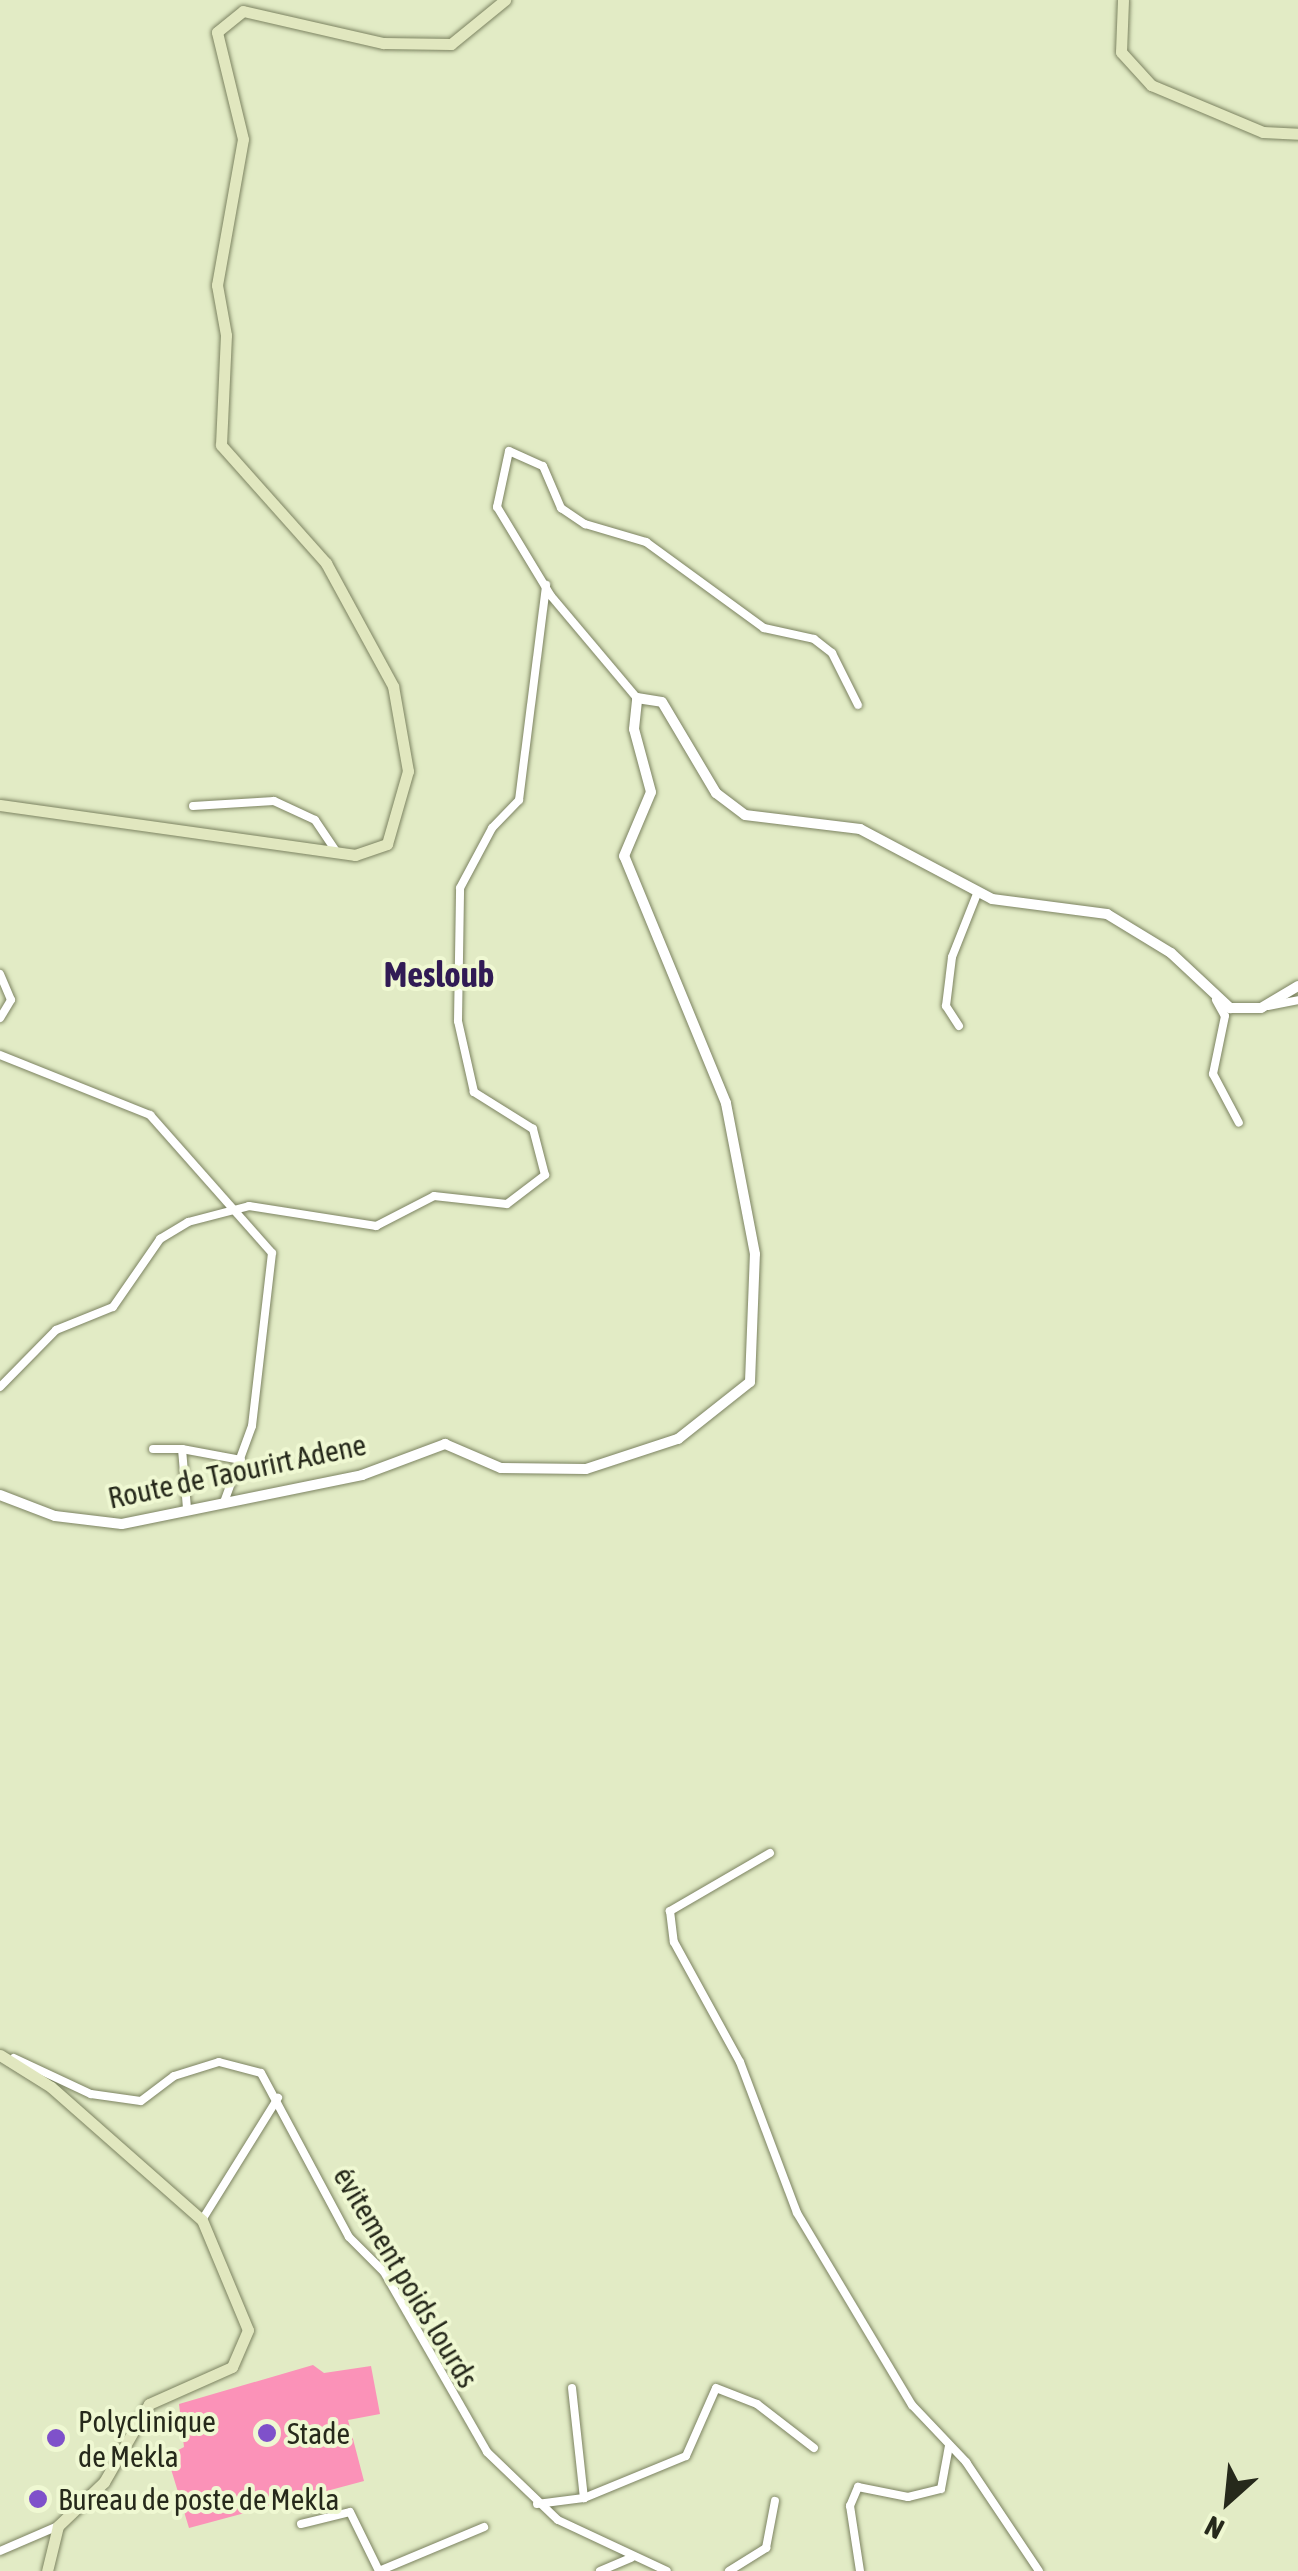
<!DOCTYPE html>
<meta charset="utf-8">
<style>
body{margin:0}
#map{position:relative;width:1298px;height:2571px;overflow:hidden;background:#e2ebc5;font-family:"Asap Condensed",sans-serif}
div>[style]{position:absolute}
.green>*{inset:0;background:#fb92b8}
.roads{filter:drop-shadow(0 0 2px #7c8361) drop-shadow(0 0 2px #7c8361)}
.minor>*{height:8px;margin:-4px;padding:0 4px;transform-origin:4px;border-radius:4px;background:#fff}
.tertiary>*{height:10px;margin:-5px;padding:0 5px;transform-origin:5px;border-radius:5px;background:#fff}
.secondary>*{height:11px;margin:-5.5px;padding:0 5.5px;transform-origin:5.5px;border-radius:5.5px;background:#e1e7bf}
.dots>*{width:28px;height:28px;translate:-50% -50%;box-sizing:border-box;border:5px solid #eff8d2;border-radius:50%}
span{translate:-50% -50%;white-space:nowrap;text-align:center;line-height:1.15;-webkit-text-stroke:8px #eff8d2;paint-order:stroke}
.street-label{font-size:30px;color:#26291b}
.poi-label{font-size:30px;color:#26291b}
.left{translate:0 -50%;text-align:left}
.quarter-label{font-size:35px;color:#311b55;font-weight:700}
.north{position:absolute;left:1178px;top:2451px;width:100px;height:100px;-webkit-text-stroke:8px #eff8d2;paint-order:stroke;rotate:207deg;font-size:28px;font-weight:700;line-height:40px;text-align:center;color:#26291b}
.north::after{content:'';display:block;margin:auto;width:35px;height:45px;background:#26291b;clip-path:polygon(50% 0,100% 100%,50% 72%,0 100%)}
</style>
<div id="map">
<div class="green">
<div style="clip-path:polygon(313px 2365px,324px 2373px,371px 2366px,380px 2414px,348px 2420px,364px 2481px,189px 2528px,167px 2456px,184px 2447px,179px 2404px)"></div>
</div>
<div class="roads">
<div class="minor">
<div style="left:637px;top:698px;width:133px;rotate:-130.1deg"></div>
<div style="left:551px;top:596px;width:104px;rotate:-121.2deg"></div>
<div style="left:497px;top:507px;width:57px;rotate:-77.9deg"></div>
<div style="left:509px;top:451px;width:37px;rotate:24deg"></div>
<div style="left:543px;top:466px;width:46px;rotate:66.8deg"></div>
<div style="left:561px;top:508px;width:29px;rotate:34deg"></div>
<div style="left:585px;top:524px;width:64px;rotate:16.4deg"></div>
<div style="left:646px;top:542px;width:146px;rotate:36.1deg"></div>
<div style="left:764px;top:628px;width:51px;rotate:12.4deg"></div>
<div style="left:814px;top:639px;width:23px;rotate:38deg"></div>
<div style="left:832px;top:653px;width:58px;rotate:63.4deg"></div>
<div style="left:193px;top:806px;width:81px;rotate:-3.5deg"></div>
<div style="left:274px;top:801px;width:45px;rotate:24.9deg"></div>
<div style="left:315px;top:820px;width:37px;rotate:56deg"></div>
<div style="left:0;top:974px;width:28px;rotate:67deg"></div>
<div style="left:11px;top:1000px;width:21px;rotate:121deg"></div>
<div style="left:1216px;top:1000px;width:18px;rotate:61deg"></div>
<div style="left:1225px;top:1016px;width:59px;rotate:101.7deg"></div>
<div style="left:1213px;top:1074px;width:55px;rotate:62deg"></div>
<div style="left:1268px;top:1006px;width:31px;rotate:-11deg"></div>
<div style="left:959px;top:1026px;width:24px;rotate:-123deg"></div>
<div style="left:946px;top:1006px;width:49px;rotate:-83deg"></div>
<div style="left:952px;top:957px;width:68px;rotate:-68.4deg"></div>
<div style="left:0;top:1055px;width:162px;rotate:21.8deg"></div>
<div style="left:150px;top:1115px;width:184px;rotate:48.5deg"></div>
<div style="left:272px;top:1253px;width:174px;rotate:96.6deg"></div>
<div style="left:252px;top:1426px;width:81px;rotate:110.2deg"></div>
<div style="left:0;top:1387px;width:80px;rotate:-45.5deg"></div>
<div style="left:56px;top:1330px;width:61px;rotate:-22deg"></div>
<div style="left:113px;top:1307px;width:83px;rotate:-55.3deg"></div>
<div style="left:160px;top:1239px;width:33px;rotate:-31deg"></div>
<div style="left:188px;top:1222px;width:63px;rotate:-14.7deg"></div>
<div style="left:249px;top:1206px;width:129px;rotate:8.9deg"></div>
<div style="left:376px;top:1226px;width:65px;rotate:-27.3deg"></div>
<div style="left:434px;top:1196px;width:73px;rotate:6.3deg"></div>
<div style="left:507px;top:1204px;width:48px;rotate:-37.3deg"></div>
<div style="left:545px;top:1175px;width:48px;rotate:-104.6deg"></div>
<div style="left:533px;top:1129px;width:70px;rotate:-147.9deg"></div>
<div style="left:474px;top:1092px;width:73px;rotate:-102.7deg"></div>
<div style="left:458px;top:1021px;width:133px;rotate:-89.1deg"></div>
<div style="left:460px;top:888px;width:68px;rotate:-61.9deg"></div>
<div style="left:492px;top:828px;width:39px;rotate:-46deg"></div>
<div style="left:519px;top:800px;width:217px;rotate:-82.8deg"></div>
<div style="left:153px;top:1449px;width:29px"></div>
<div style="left:182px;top:1449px;width:60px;rotate:85.2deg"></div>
<div style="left:182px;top:1449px;width:60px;rotate:10.6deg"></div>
<div style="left:770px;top:1853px;width:116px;rotate:149.9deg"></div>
<div style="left:670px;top:1911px;width:31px;rotate:83deg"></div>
<div style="left:674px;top:1942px;width:137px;rotate:61.2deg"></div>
<div style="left:740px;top:2062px;width:161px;rotate:69.3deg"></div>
<div style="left:797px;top:2213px;width:224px;rotate:59.1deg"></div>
<div style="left:912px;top:2405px;width:79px;rotate:46.5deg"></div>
<div style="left:966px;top:2462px;width:131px;rotate:56.2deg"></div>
<div style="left:14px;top:2058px;width:85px;rotate:25.1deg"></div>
<div style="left:91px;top:2094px;width:50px;rotate:8deg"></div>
<div style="left:141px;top:2101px;width:41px;rotate:-37.1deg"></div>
<div style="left:174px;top:2076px;width:47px;rotate:-17.3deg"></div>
<div style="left:219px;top:2062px;width:43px;rotate:14.7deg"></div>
<div style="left:261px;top:2073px;width:186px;rotate:61.8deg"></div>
<div style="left:349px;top:2237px;width:49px;rotate:45deg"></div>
<div style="left:384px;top:2272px;width:207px;rotate:60.2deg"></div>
<div style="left:487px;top:2452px;width:98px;rotate:43.8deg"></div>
<div style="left:558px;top:2520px;width:120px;rotate:25.1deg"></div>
<div style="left:202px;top:2220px;width:144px;rotate:-58.1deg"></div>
<div style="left:572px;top:2388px;width:111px;rotate:83.8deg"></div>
<div style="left:537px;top:2504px;width:47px;rotate:-7.3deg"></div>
<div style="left:584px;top:2498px;width:110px;rotate:-22.4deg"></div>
<div style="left:686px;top:2456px;width:74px;rotate:-66.2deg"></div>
<div style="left:716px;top:2388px;width:44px;rotate:21.3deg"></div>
<div style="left:757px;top:2404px;width:72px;rotate:37.7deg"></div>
<div style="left:301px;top:2524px;width:50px;rotate:-13.8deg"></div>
<div style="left:350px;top:2512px;width:66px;rotate:63.8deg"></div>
<div style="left:0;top:2551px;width:63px;rotate:-23.3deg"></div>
<div style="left:379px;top:2571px;width:114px;rotate:-22.7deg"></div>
<div style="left:600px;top:2571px;width:34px;rotate:-23deg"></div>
<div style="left:729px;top:2571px;width:44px;rotate:-31.9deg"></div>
<div style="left:766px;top:2548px;width:48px;rotate:-79.2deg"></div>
<div style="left:860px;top:2571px;width:66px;rotate:-98.7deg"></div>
<div style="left:850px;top:2506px;width:21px;rotate:-67deg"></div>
<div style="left:858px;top:2487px;width:51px;rotate:11.3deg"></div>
<div style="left:908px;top:2497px;width:34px;rotate:-14deg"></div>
<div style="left:941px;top:2489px;width:44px;rotate:-79.5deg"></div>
</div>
<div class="tertiary">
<div style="left:0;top:1495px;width:59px;rotate:20.9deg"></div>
<div style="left:55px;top:1516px;width:67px;rotate:6.8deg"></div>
<div style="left:122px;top:1524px;width:245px;rotate:-11.5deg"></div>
<div style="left:362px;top:1475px;width:89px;rotate:-20.5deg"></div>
<div style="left:445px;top:1444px;width:61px;rotate:23.2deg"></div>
<div style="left:501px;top:1468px;width:85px;rotate:0.7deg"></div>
<div style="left:586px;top:1469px;width:97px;rotate:-18.1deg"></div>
<div style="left:678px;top:1439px;width:92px;rotate:-38.4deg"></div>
<div style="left:750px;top:1382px;width:128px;rotate:-87.8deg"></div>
<div style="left:755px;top:1254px;width:154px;rotate:-100.9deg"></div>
<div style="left:726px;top:1103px;width:267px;rotate:-112.4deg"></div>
<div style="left:624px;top:856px;width:69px;rotate:-67.1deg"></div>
<div style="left:651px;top:792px;width:65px;rotate:-105.1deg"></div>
<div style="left:634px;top:729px;width:31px;rotate:-84deg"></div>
<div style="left:637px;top:698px;width:25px;rotate:9deg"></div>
<div style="left:662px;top:702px;width:106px;rotate:59.3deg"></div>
<div style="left:716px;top:793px;width:36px;rotate:37deg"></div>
<div style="left:745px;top:815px;width:116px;rotate:6.9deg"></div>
<div style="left:860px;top:829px;width:149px;rotate:27.9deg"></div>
<div style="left:992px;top:899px;width:116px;rotate:7.4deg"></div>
<div style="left:1107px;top:914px;width:75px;rotate:31.4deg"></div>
<div style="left:1171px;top:953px;width:81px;rotate:43deg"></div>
<div style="left:1230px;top:1008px;width:31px"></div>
<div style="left:1261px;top:1008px;width:43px;rotate:-30.7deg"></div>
</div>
<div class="secondary">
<div style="left:1123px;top:0;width:52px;rotate:92.2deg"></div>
<div style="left:1121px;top:52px;width:45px;rotate:47.7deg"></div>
<div style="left:1151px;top:85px;width:121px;rotate:22.8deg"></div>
<div style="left:1263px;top:132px;width:35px;rotate:3deg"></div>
<div style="left:0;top:805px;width:359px;rotate:8deg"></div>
<div style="left:355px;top:855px;width:34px;rotate:-19deg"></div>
<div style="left:387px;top:844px;width:76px;rotate:-74deg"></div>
<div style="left:408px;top:771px;width:86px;rotate:-100deg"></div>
<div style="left:393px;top:686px;width:140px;rotate:-118.6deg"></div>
<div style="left:326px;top:563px;width:158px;rotate:-131.7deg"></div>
<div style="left:221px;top:445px;width:110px;rotate:-87.4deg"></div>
<div style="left:226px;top:335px;width:51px;rotate:-100.2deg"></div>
<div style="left:217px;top:285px;width:148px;rotate:-79.9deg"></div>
<div style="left:243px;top:139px;width:110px;rotate:-103.7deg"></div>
<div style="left:217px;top:32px;width:33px;rotate:-39deg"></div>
<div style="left:243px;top:11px;width:144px;rotate:12.9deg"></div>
<div style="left:383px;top:43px;width:68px;rotate:0.8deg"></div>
<div style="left:451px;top:44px;width:70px;rotate:-39.2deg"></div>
<div style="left:0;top:2055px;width:60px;rotate:32.1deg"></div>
<div style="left:51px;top:2087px;width:201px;rotate:41.4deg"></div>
<div style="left:202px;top:2220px;width:119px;rotate:67.3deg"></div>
<div style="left:248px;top:2330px;width:40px;rotate:113.4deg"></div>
<div style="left:232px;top:2367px;width:91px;rotate:156deg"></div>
<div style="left:149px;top:2404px;width:90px;rotate:120deg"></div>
<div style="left:104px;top:2482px;width:64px;rotate:136.3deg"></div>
<div style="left:58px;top:2526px;width:46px;rotate:103.7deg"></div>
</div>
</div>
<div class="dots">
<div style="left:267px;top:2433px;background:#7f51ca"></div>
<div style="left:56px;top:2438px;background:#7f51ca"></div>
<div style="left:38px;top:2499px;background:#7f51ca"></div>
</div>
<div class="street-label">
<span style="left:237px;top:1471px;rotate:-12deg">Route de Taourirt Adene</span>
<span style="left:406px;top:2277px;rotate:59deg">évitement poids lourds</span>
</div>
<div class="poi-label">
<span class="left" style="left:78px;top:2438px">Polyclinique<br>de Mekla</span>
<span class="left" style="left:287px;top:2433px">Stade</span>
<span class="left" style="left:58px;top:2499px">Bureau de poste de Mekla</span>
</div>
<div class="quarter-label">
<span style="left:439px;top:974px">Mesloub</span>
</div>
<div class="north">N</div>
</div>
